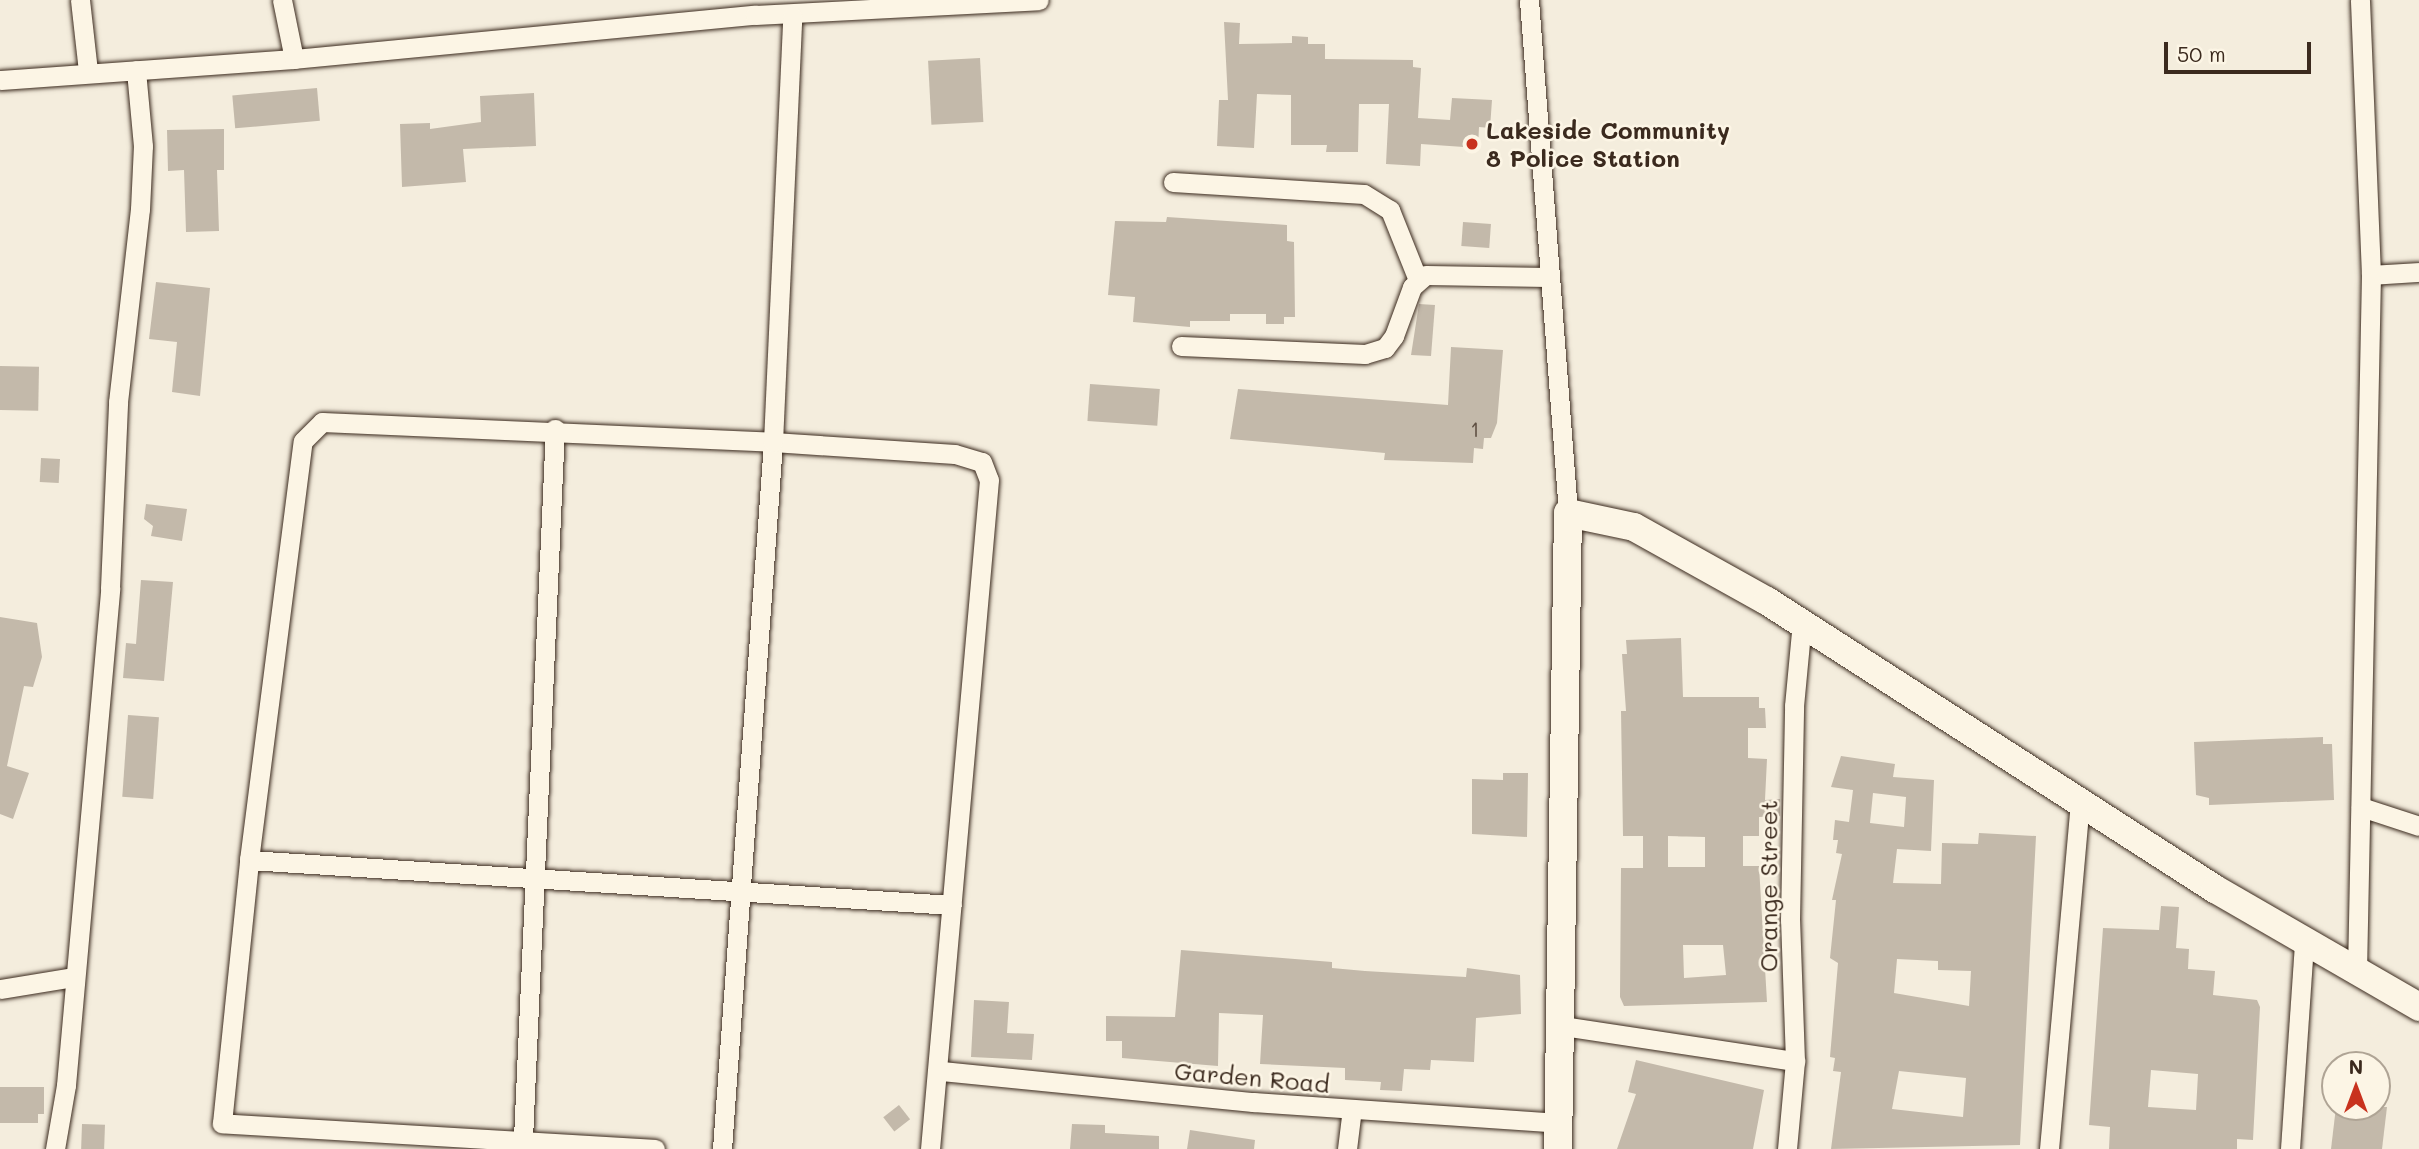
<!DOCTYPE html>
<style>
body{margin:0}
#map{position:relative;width:2419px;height:1149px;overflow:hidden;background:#f4eddd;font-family:Mali,sans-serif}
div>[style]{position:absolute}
.building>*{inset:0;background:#c3b9aa;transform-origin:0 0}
.roads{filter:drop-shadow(0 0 2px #3b2a1e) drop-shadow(0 0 2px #3b2a1e)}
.street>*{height:19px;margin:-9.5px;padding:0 9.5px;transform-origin:9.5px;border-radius:9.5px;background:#fcf5e5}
.secondary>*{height:28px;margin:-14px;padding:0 14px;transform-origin:14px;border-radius:14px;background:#fcf5e5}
.dots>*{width:19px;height:19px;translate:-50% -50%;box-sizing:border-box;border:4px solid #fcf5e5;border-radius:50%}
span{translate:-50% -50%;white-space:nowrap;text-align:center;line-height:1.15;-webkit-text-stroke:5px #fcf5e5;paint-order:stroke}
.number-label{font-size:21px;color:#5d4e41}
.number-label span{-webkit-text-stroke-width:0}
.poi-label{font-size:24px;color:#3b2a1e;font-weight:700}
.left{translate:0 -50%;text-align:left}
.street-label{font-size:24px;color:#3b2a1e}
.north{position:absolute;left:2321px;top:1051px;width:70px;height:70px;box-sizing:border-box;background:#fcf5e5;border:2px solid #afa495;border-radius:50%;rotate:0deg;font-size:19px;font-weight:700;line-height:28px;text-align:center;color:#3b2a1e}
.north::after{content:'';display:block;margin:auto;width:24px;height:32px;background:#c8321e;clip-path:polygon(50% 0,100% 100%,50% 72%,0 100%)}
.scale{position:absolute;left:2164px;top:42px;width:147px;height:32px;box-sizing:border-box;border:4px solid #3b2a1e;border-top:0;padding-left:9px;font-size:21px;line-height:24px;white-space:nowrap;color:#3b2a1e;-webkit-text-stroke:5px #fcf5e5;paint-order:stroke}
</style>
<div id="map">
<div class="building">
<div style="clip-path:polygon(1224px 22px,1240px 23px,1239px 44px,1292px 43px,1292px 36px,1308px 37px,1308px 44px,1325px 44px,1325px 59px,1413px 60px,1413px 67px,1421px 68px,1418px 118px,1450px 120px,1452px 98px,1492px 100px,1490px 128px,1479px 127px,1478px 148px,1421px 144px,1420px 166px,1386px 164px,1389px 104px,1359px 104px,1358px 152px,1326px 152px,1327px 145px,1291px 145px,1291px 95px,1257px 94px,1254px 148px,1217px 146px,1219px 100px,1228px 100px)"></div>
<div style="left:980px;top:58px;width:64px;height:52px;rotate:87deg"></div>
<div style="left:317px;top:88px;width:33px;height:85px;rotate:85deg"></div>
<div style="clip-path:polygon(534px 93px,536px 146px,463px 149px,466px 182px,402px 187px,400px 124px,430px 123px,430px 129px,481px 122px,480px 96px)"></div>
<div style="clip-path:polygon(224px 129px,224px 170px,217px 170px,219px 231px,186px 232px,184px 170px,168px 171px,167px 130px)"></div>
<div style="clip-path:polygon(1167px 217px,1287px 225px,1287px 241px,1294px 242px,1295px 317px,1284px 317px,1284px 324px,1266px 324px,1266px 314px,1230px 314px,1230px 321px,1190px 321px,1190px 327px,1133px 322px,1135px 297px,1108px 295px,1115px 221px,1166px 222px)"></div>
<div style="left:1463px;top:222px;width:28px;height:24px;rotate:4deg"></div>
<div style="clip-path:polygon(156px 282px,210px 288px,200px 396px,172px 392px,177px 342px,149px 339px)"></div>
<div style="clip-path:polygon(1419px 304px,1435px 305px,1431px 356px,1411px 355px)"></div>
<div style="clip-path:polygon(1451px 347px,1503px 350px,1497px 423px,1491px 438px,1484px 438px,1483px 449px,1474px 448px,1473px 463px,1384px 460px,1385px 453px,1230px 439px,1238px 389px,1448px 405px)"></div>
<div style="left:0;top:366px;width:39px;height:44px;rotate:1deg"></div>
<div style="left:1090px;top:384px;width:70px;height:37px;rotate:4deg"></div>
<div style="left:41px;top:458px;width:19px;height:24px;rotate:3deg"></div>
<div style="clip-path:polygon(146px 504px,187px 509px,182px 541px,151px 536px,153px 526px,144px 519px)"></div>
<div style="clip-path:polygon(141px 580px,173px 582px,164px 681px,123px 678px,126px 643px,136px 644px)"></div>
<div style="clip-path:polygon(0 617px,37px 623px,42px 657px,33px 687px,24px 686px,7px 766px,29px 773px,13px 819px,0 814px)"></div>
<div style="clip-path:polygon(evenodd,1681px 638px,1683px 697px,1759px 697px,1759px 708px,1765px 708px,1766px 728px,1748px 728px,1748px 758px,1767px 759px,1765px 800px,1780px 799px,1780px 816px,1759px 817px,1759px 836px,1743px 836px,1743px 866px,1759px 866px,1767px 1002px,1624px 1006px,1620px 997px,1621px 868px,1643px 868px,1643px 836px,1623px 836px,1621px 711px,1626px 711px,1622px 654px,1627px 654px,1626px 640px,1681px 638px,1668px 836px,1705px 837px,1705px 867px,1668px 867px,1668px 836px,1681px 638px,1683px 945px,1723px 945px,1726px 975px,1684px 978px,1683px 945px)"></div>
<div style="left:128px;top:715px;width:31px;height:82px;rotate:4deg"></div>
<div style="clip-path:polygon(2323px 737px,2323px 744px,2332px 744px,2334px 800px,2209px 805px,2209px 798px,2196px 795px,2194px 742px)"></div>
<div style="clip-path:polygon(evenodd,1841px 756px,1895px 764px,1893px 777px,1934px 780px,1931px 851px,1897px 849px,1893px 883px,1941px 884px,1942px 843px,1978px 844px,1979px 833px,2036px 836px,2020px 1145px,1831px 1149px,1841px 1072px,1833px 1071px,1835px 1058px,1830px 1057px,1838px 963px,1830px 958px,1836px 900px,1832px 900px,1842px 854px,1836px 853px,1838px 840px,1833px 840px,1835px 820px,1849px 822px,1853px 790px,1831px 787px,1841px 756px,1873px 793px,1906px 797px,1904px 827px,1870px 823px,1873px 793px,1841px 756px,1897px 959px,1938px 961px,1938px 970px,1971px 971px,1969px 1006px,1894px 993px,1897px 959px,1841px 756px,1899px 1071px,1966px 1078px,1963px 1117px,1892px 1109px,1899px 1071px)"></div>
<div style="clip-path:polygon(1503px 773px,1528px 773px,1527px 837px,1472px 834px,1472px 779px,1503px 780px)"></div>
<div style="clip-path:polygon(evenodd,2161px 906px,2179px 907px,2176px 948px,2189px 949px,2188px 969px,2215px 971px,2213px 995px,2257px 1000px,2260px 1007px,2253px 1140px,2237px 1139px,2237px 1149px,2109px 1149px,2110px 1127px,2089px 1125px,2103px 928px,2159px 930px,2161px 906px,2151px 1070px,2198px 1074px,2196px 1110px,2148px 1107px,2151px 1070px)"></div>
<div style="clip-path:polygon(1181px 950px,1332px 962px,1332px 968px,1365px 971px,1466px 977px,1467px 968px,1520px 975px,1521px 1014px,1476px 1018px,1474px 1062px,1431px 1060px,1430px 1070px,1404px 1069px,1402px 1091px,1380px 1090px,1381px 1082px,1345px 1080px,1345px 1068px,1260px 1064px,1263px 1015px,1219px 1013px,1218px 1066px,1122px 1058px,1122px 1041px,1106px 1041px,1106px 1016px,1175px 1017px)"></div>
<div style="clip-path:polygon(974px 1000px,1009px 1002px,1007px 1033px,1034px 1034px,1032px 1060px,971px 1057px)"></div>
<div style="clip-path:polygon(1636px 1060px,1764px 1090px,1753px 1149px,1617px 1149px,1636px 1094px,1628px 1092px)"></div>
<div style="clip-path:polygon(0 1087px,44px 1087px,44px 1114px,38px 1114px,38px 1123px,0 1123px)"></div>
<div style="left:899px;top:1105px;width:18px;height:20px;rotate:52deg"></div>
<div style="clip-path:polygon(2336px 1107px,2387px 1107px,2382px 1149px,2331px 1149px)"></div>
<div style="left:82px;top:1124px;width:23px;height:25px;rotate:2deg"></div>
<div style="clip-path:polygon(1072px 1124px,1105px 1125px,1105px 1133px,1159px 1136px,1159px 1149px,1070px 1149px)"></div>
<div style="clip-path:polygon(1190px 1130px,1255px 1140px,1254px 1149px,1187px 1149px)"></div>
</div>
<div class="roads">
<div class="street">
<div style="left:80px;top:0;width:71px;rotate:83.6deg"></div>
<div style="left:282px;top:0;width:60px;rotate:78.5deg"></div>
<div style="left:1529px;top:0;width:514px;rotate:85.65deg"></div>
<div style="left:0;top:80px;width:295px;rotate:-4.1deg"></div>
<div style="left:294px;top:59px;width:463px;rotate:-5.5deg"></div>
<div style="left:755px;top:15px;width:284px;rotate:-3deg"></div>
<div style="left:1173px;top:182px;width:191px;rotate:3.6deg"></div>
<div style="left:1364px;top:194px;width:31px;rotate:32deg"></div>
<div style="left:1390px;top:210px;width:75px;rotate:68.2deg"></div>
<div style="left:2371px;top:275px;width:48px;rotate:-3.6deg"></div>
<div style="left:1181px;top:346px;width:184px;rotate:2.5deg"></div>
<div style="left:1365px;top:354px;width:21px;rotate:-17deg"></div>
<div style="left:1385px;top:348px;width:15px;rotate:-53deg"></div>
<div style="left:1394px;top:336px;width:52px;rotate:-69.8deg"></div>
<div style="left:1412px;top:287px;width:18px;rotate:-41deg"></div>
<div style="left:1426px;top:275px;width:121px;rotate:0.9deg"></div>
<div style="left:2361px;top:807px;width:61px;rotate:18.1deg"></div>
<div style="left:249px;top:860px;width:704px;rotate:3.66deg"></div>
<div style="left:2357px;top:972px;width:697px;rotate:-88.85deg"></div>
<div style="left:2371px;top:275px;width:275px;rotate:-92.3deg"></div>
<div style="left:0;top:989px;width:75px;rotate:-9.2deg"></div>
<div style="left:1563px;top:1026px;width:235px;rotate:8.6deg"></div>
<div style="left:941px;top:1071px;width:314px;rotate:5.7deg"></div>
<div style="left:1253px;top:1102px;width:307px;rotate:3.9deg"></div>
<div style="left:523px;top:1138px;width:710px;rotate:-87.42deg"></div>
<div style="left:55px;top:1149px;width:65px;rotate:-80.2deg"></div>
<div style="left:66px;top:1085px;width:499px;rotate:-84.9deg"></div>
<div style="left:110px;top:588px;width:186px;rotate:-87.5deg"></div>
<div style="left:118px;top:402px;width:194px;rotate:-83.5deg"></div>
<div style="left:140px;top:209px;width:63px;rotate:-87.3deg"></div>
<div style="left:143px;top:146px;width:76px;rotate:-95.3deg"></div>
<div style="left:655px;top:1149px;width:434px;rotate:-176.6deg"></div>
<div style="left:222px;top:1123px;width:264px;rotate:-84.1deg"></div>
<div style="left:249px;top:860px;width:422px;rotate:-82.7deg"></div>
<div style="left:303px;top:441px;width:27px;rotate:-45deg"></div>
<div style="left:322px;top:422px;width:451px;rotate:2.5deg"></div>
<div style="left:773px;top:442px;width:182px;rotate:3.8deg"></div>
<div style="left:955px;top:454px;width:28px;rotate:17deg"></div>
<div style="left:982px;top:462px;width:19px;rotate:69deg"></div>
<div style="left:989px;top:480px;width:672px;rotate:95.04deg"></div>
<div style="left:722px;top:1149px;width:709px;rotate:-85.87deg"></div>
<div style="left:773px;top:442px;width:426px;rotate:-87.4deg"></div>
<div style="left:1347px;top:1149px;width:39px;rotate:-83deg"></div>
<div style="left:1787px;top:1149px;width:88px;rotate:-84.8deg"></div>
<div style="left:1795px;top:1061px;width:141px;rotate:-92deg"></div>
<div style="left:1790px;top:920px;width:214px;rotate:-88.9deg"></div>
<div style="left:1794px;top:706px;width:84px;rotate:-84.6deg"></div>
<div style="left:2049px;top:1149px;width:347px;rotate:-84.9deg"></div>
<div style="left:2290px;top:1149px;width:206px;rotate:-86.1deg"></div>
</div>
<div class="secondary">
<div style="left:1558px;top:1149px;width:636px;rotate:-89.1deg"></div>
<div style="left:1568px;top:513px;width:67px;rotate:12deg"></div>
<div style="left:1634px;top:527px;width:152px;rotate:29.1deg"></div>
<div style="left:1767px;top:601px;width:533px;rotate:32.74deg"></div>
<div style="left:2215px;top:889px;width:236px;rotate:30deg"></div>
</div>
</div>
<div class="dots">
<div style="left:1472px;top:144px;background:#c8321e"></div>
</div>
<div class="number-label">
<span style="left:1475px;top:429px">1</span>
</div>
<div class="poi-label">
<span class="left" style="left:1486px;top:144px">Lakeside Community<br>8 Police Station</span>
</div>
<div class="street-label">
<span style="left:1768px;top:886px;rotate:-90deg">Orange Street</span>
<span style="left:1252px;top:1077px;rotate:5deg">Garden Road</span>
</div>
<div class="north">N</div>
<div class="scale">50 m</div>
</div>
